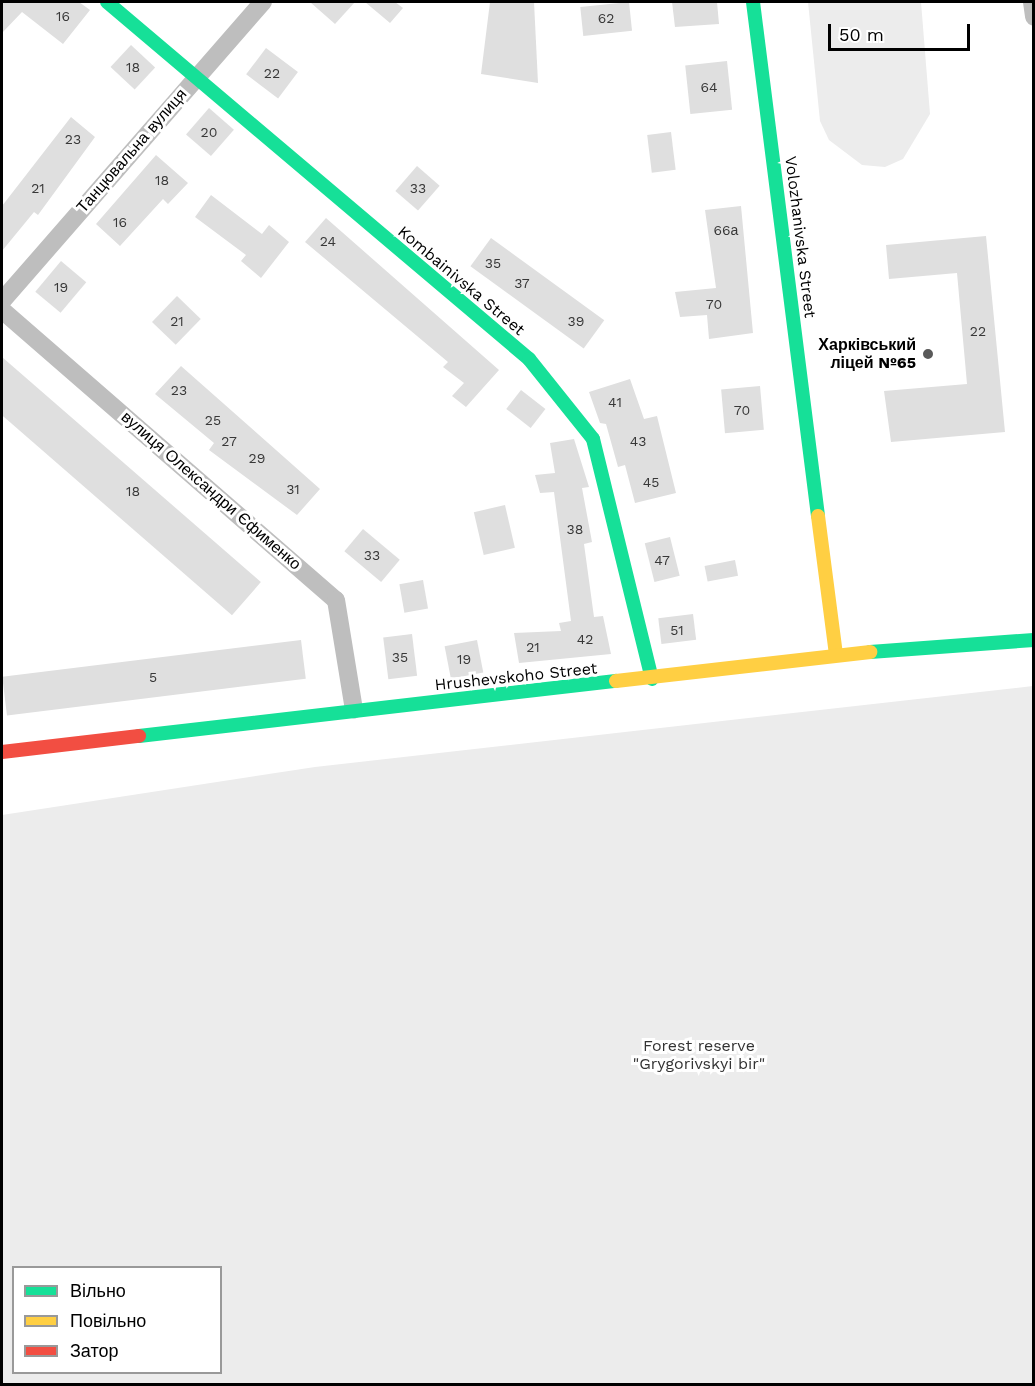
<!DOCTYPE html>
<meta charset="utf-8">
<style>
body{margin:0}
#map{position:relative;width:1035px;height:1386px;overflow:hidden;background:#fff;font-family:"Work Sans",sans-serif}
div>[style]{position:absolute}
.green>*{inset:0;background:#ececec}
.building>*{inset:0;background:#dfdfdf;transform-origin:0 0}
.street>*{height:18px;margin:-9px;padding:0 9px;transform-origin:9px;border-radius:9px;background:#bebebe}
.fast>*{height:14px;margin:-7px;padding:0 7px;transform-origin:7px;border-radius:7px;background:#16e098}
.slow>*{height:14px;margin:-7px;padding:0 7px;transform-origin:7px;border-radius:7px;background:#ffcf43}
.jam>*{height:14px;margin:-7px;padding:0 7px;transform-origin:7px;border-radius:7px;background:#f24e42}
.dots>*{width:16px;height:16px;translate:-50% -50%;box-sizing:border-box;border:3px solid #fff;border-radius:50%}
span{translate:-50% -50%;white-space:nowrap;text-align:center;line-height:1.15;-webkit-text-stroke:6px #fff;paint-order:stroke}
.number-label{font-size:14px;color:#383838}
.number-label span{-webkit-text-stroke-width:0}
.street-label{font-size:16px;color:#000}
.poi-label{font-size:16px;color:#000;font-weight:700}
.right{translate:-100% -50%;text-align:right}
.park-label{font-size:16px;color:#333}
.frame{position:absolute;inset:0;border:3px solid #000;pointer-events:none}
.legend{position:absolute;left:12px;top:1266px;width:210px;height:108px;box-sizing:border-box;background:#fff;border:2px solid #999;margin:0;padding:8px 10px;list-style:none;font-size:18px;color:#000}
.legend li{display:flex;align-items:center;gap:12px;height:30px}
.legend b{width:30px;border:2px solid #999}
.scale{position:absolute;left:828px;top:24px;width:142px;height:27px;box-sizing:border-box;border:3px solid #000;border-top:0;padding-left:8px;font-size:18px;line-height:21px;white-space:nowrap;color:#000;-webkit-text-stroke:4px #fff;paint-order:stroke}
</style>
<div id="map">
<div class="green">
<div style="clip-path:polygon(808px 2px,921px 2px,930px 114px,903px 159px,885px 167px,862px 165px,829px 140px,820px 121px)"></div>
<div style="clip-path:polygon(evenodd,1033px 686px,1033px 1384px,2px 1384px,2px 815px,315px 767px,1033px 686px,14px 1268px,220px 1268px,220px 1372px,14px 1372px,14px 1268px)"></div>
</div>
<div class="building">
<div style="clip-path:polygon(2px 2px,79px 2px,90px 10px,63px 44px,22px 12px,2px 33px)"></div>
<div style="clip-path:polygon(310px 2px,355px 2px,335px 24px)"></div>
<div style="clip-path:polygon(365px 2px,395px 2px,403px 8px,390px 23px)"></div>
<div style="clip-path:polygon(490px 2px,534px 2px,538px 83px,481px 74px)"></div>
<div style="left:629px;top:2px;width:29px;height:49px;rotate:84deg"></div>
<div style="clip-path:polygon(672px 2px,717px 2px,719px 24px,675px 27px)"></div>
<div style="left:131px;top:45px;width:33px;height:30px;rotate:43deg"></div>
<div style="left:266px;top:48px;width:40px;height:33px;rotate:37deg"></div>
<div style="left:727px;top:61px;width:49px;height:42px;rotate:84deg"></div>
<div style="left:209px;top:108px;width:33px;height:35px;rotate:41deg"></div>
<div style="clip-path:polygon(71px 117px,95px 137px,38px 215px,34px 212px,2px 251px,2px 206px)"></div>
<div style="left:671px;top:132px;width:38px;height:24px;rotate:83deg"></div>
<div style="clip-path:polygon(156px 155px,188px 183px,168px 204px,163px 199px,120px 246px,96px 224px)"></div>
<div style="left:417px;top:166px;width:30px;height:33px;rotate:41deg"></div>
<div style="clip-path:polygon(211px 195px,262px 234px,269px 225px,289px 242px,261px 278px,241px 261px,246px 255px,195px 217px)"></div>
<div style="clip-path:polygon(741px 206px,753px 333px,709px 339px,707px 315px,680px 317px,675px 292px,716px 288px,705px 210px)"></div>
<div style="clip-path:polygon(326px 218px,499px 370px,466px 407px,452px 396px,464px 383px,443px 367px,448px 362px,305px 242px)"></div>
<div style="clip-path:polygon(986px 236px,1005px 432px,891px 442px,884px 391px,967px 384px,957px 273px,889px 279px,886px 245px)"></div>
<div style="left:491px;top:238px;width:140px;height:35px;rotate:36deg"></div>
<div style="left:61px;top:261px;width:33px;height:40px;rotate:40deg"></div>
<div style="left:177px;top:296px;width:33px;height:36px;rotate:44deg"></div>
<div style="left:2px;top:357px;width:343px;height:44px;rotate:41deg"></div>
<div style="clip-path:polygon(181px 366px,320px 489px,297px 515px,209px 450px,214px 443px,155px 394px)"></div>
<div style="clip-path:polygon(630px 379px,644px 419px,657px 416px,676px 493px,635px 503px,625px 465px,618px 467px,606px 424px,600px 423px,589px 392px)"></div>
<div style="left:760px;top:386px;width:44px;height:39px;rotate:85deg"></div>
<div style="left:521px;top:390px;width:31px;height:24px;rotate:38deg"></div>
<div style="clip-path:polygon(574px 439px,589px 487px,582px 488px,592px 542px,584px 544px,594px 617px,603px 616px,611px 654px,519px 663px,514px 633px,561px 631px,559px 623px,571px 621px,554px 492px,540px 493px,535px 475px,555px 473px,550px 443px)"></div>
<div style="left:505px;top:505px;width:44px;height:32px;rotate:77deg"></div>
<div style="left:363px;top:529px;width:48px;height:29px;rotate:40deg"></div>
<div style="left:670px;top:537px;width:40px;height:26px;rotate:76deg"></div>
<div style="left:735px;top:560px;width:16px;height:31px;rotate:79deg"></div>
<div style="left:423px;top:580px;width:29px;height:24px;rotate:80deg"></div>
<div style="left:693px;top:614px;width:26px;height:35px;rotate:83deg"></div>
<div style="left:412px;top:634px;width:42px;height:29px;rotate:83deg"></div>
<div style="left:301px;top:640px;width:39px;height:301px;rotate:83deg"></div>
<div style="left:477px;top:640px;width:33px;height:33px;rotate:79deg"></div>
</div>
<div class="street">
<div style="left:1032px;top:2px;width:15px;rotate:82deg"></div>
<div style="left:2px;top:301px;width:397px;rotate:-48.9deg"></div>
<div style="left:2px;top:310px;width:442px;rotate:41deg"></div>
<div style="left:336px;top:600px;width:111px;rotate:80.7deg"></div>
</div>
<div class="fast">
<div style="left:107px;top:2px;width:553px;rotate:40.23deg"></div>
<div style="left:529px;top:359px;width:102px;rotate:51.3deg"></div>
<div style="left:593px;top:439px;width:247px;rotate:76.2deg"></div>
<div style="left:753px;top:2px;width:518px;rotate:82.79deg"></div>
<div style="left:870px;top:652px;width:164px;rotate:-4.2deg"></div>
<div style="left:139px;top:736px;width:480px;rotate:-6.6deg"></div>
</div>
<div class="slow">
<div style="left:818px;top:516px;width:140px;rotate:82.6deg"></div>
<div style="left:616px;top:681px;width:256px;rotate:-6.5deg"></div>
</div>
<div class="jam">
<div style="left:2px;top:752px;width:138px;rotate:-6.7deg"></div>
</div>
<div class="dots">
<div style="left:928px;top:354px;background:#595959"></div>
</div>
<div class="number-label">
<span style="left:63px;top:16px">16</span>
<span style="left:606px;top:18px">62</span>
<span style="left:133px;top:67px">18</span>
<span style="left:272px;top:73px">22</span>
<span style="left:709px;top:87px">64</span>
<span style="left:209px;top:132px">20</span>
<span style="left:73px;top:139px">23</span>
<span style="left:162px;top:180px">18</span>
<span style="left:38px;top:188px">21</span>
<span style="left:418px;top:188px">33</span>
<span style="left:120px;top:222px">16</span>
<span style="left:726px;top:230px">66а</span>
<span style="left:328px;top:241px">24</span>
<span style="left:493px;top:263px">35</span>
<span style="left:522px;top:283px">37</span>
<span style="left:61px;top:287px">19</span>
<span style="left:714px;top:304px">70</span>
<span style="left:177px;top:321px">21</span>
<span style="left:576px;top:321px">39</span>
<span style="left:978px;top:331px">22</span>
<span style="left:179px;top:390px">23</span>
<span style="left:615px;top:402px">41</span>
<span style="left:742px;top:410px">70</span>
<span style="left:213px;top:420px">25</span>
<span style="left:229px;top:441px">27</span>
<span style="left:638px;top:441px">43</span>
<span style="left:257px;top:458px">29</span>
<span style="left:651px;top:482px">45</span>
<span style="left:293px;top:489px">31</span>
<span style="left:133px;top:491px">18</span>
<span style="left:575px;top:529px">38</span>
<span style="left:372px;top:555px">33</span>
<span style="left:662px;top:560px">47</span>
<span style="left:677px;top:630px">51</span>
<span style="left:585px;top:639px">42</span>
<span style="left:533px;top:647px">21</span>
<span style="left:400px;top:657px">35</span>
<span style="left:464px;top:659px">19</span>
<span style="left:153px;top:677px">5</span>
</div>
<div class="street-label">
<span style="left:132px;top:151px;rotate:-49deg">Танцювальна вулиця</span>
<span style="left:800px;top:237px;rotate:83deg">Volozhanivska Street</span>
<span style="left:461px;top:281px;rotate:40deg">Kombainivska Street</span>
<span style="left:211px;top:491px;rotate:41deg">вулиця Олександри Єфименко</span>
<span style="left:516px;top:677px;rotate:-6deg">Hrushevskoho Street</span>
</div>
<div class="poi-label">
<span class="right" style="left:916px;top:354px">Харківський<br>ліцей №65</span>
</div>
<div class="park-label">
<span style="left:699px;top:1055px">Forest reserve<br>"Grygorivskyi bir"</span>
</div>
<div class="frame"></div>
<ul class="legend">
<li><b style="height:8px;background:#16e098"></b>Вільно</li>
<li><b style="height:8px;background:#ffcf43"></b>Повільно</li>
<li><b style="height:8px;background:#f24e42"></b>Затор</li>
</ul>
<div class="scale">50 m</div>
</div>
